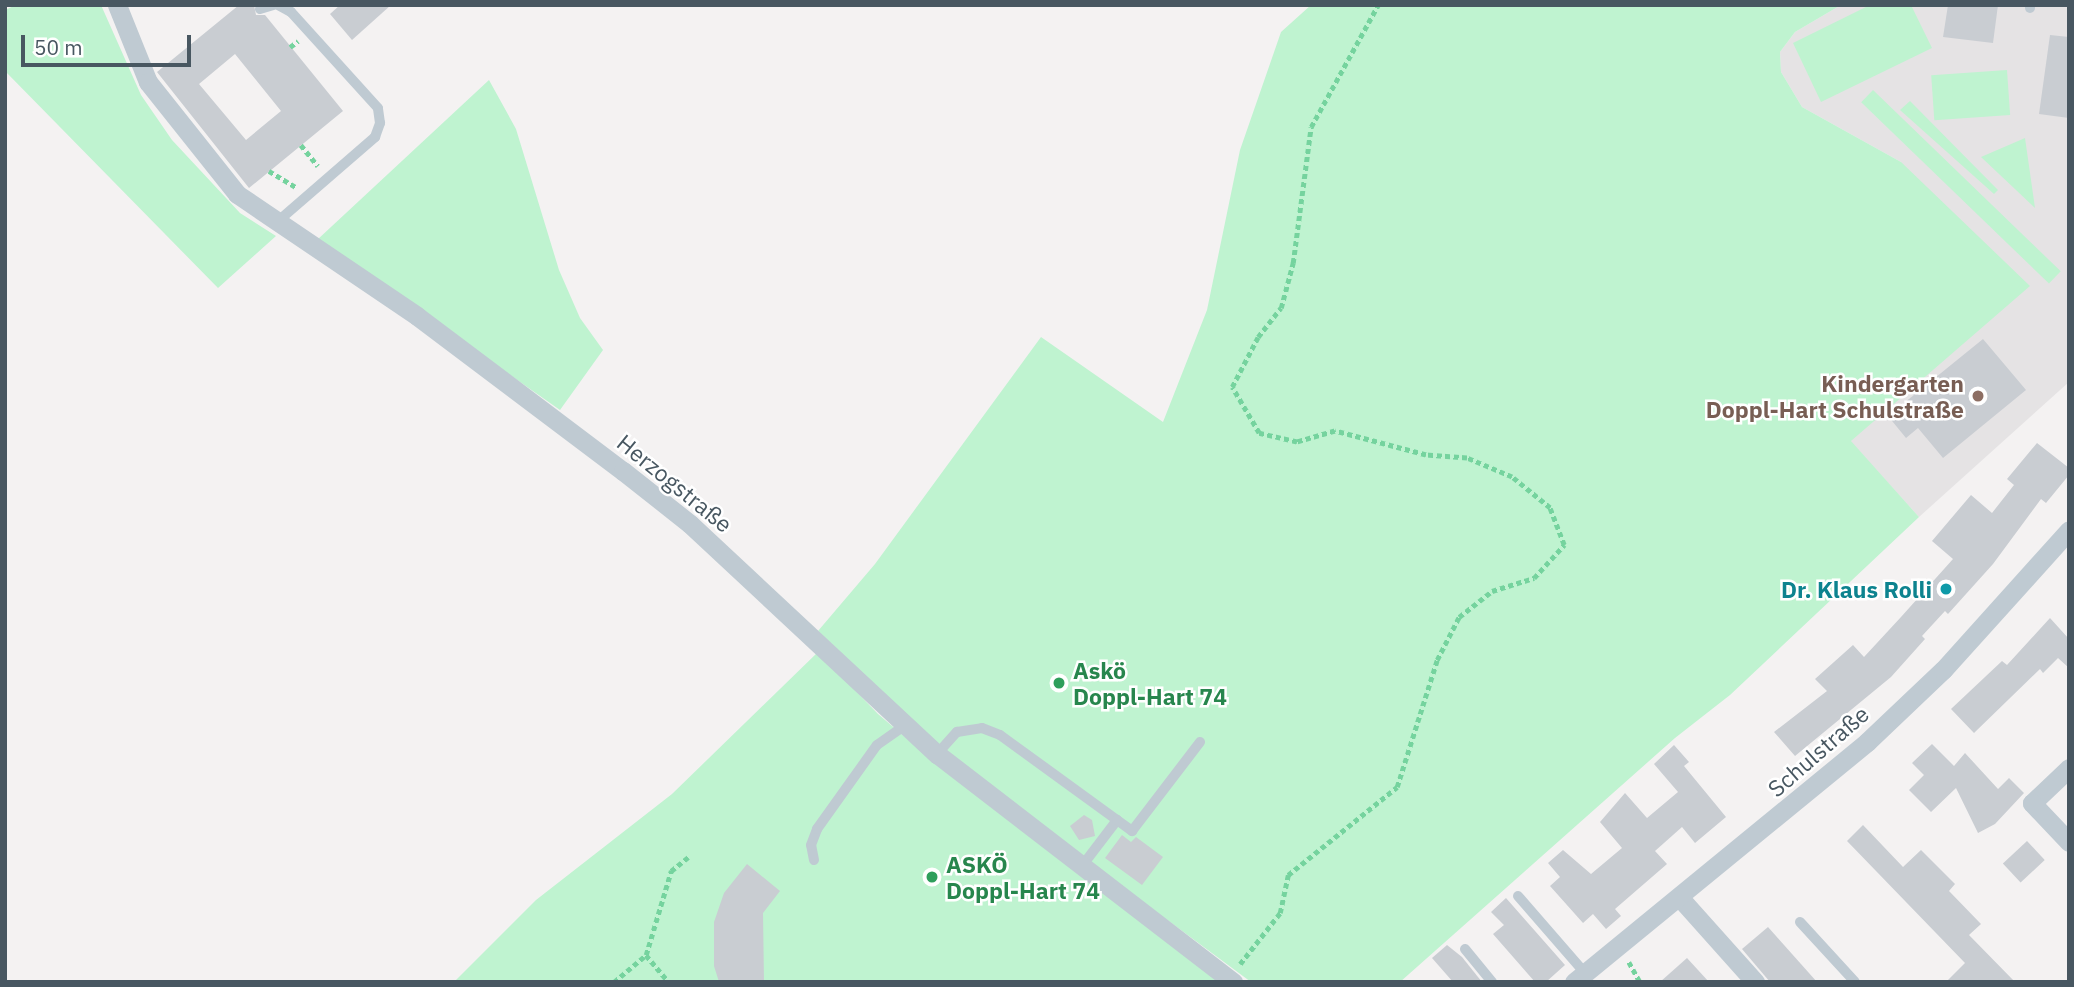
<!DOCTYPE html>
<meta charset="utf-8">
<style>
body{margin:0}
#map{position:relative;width:2074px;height:987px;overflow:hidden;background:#f4f2f2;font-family:"IBM Plex Sans",sans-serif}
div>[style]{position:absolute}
.education>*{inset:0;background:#e5e3e4}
.green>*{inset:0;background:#bff3d0;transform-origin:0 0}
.building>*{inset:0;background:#c9cdd2;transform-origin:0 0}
.path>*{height:4.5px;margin-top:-2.25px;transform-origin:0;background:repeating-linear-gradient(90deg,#75d39e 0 5px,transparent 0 8.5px)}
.service>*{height:10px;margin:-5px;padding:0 5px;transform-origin:5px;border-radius:5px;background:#bfcad2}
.minor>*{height:19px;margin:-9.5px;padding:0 9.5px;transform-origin:9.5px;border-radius:9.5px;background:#bfcad2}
.dots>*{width:19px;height:19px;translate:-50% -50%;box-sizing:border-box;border:4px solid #fff;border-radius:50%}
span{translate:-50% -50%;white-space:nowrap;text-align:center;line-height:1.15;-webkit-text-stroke:5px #fff;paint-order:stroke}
.education-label{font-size:23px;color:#785e54;font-weight:700}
.right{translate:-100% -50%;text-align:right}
.street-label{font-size:23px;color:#485761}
.culture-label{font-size:23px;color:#0d838f;font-weight:700}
.leisure-label{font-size:23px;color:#27864d;font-weight:700}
.left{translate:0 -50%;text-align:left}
.frame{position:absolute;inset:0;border:7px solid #485761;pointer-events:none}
.scale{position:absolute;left:21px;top:35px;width:170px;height:32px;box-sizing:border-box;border:4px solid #485761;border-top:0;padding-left:9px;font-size:21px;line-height:24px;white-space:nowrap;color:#485761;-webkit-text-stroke:5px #fff;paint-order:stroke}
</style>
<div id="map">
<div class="education">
<div style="clip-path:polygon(1841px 5px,2069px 5px,2069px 382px,1919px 517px,1851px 442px,1901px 162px,1802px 107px,1781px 72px,1780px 52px,1795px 32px)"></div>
</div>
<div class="green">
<div style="clip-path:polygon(16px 5px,101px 5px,141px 95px,172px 140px,240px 213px,276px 236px,218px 288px,5px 71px,5px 10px)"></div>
<div style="clip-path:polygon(1311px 5px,1841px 5px,1795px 32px,1780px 52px,1781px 72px,1802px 107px,1901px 162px,2030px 286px,1851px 441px,1919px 517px,1730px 695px,1675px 738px,1400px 982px,1251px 982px,1166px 919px,1221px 982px,454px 982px,536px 900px,672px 794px,818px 652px,878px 714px,933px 761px,942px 749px,818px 631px,875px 564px,1041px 337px,1163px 422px,1207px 310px,1240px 150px,1281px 32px)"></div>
<div style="clip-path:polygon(1870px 5px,1911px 5px,1932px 48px,1821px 102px,1793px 43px)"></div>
<div style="left:2007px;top:70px;width:45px;height:76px;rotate:86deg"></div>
<div style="clip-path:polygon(489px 80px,516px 129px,559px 270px,580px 318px,603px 350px,560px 410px,317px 240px)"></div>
<div style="left:1873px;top:90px;width:261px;height:17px;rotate:44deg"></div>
<div style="clip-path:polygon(1910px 101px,1998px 190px,1994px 194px,1900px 110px)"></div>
<div style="clip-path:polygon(2025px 138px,2035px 208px,1981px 157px)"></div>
</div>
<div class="building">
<div style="clip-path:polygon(evenodd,239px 5px,254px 5px,256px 15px,265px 15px,343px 111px,249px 188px,157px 72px,239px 5px,235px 54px,281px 111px,246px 140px,199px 84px,235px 54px)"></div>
<div style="clip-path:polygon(340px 5px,391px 5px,352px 40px,330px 14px)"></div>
<div style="clip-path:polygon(1948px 5px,1998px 5px,1993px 43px,1943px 37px)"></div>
<div style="clip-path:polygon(2050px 35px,2069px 37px,2069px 118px,2039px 114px)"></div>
<div style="clip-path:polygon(1983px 339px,2026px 390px,1943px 458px,1918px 428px,1906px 438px,1888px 416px)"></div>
<div style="clip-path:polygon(2037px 443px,2069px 468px,2069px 475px,2046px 503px,2041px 499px,1993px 564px,1948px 614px,1945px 611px,1922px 636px,1925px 639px,1891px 677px,1795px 756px,1774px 732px,1827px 691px,1815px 679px,1853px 645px,1864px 657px,1901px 617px,1953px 559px,1932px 541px,1971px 495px,1992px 513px,2014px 485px,2007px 479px)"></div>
<div style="clip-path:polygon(2050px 618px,2069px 639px,2069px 668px,2058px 658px,2043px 673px,2040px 669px,1974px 733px,1951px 709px,2002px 661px,2007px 665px)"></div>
<div style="clip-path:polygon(1932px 744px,1954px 766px,1965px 753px,1998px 789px,2009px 778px,2024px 793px,1995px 824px,1978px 833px,1956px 788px,1931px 812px,1909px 790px,1924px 775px,1912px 763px)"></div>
<div style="clip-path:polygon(1674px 745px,1689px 762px,1684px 766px,1726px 817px,1695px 843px,1682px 827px,1655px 851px,1667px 864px,1615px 909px,1621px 916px,1606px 929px,1593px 914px,1583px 923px,1550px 886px,1560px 877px,1548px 863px,1563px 850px,1591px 874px,1622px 848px,1600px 822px,1625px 793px,1647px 818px,1678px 792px,1654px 764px)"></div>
<div style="clip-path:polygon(1084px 815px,1092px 820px,1095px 836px,1079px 840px,1070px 826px)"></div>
<div style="clip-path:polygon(1863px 825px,1903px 867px,1921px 850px,1955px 884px,1949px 891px,1981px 924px,1969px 935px,2015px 982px,1946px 982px,1965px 963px,1847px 841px)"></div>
<div style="clip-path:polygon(1122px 835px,1131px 842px,1136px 837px,1163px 857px,1142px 885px,1105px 858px)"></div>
<div style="left:2027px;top:841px;width:26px;height:33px;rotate:47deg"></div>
<div style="clip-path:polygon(747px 864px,780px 891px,763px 913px,764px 982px,719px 982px,714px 966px,714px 922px,724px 893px)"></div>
<div style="clip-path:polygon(1506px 898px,1565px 965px,1546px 982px,1535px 982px,1493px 934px,1504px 925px,1491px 912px)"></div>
<div style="clip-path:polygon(1768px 927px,1817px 982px,1770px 982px,1742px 949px)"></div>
<div style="clip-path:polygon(1447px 945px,1462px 957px,1482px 982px,1453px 982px,1432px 958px)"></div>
<div style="clip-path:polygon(1687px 958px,1709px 982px,1660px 982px)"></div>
</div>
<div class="path">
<div style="left:290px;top:47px;width:10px;rotate:-37deg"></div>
<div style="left:301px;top:145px;width:27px;rotate:51deg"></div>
<div style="left:269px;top:171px;width:31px;rotate:31deg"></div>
<div style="left:646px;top:955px;width:35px;rotate:50deg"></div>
<div style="left:1629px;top:962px;width:23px;rotate:61deg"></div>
<div style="left:1240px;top:964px;width:65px;rotate:-51.9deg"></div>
<div style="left:1280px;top:913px;width:39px;rotate:-78deg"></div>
<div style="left:1288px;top:875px;width:140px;rotate:-38.9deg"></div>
<div style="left:1397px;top:787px;width:133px;rotate:-72.5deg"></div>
<div style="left:1437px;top:660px;width:48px;rotate:-62.9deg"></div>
<div style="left:1459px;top:617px;width:42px;rotate:-38.2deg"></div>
<div style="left:1492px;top:591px;width:44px;rotate:-17.2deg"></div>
<div style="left:1534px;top:578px;width:45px;rotate:-47.7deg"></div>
<div style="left:1564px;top:545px;width:40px;rotate:-111deg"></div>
<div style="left:1550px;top:508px;width:49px;rotate:-140.8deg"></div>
<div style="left:1512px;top:477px;width:49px;rotate:-157.1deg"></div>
<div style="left:1467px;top:458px;width:41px;rotate:-175.8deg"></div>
<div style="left:1426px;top:455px;width:94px;rotate:-165.2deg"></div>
<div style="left:1335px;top:431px;width:40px;rotate:164deg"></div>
<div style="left:1297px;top:442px;width:39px;rotate:-167deg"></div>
<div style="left:1259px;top:433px;width:53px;rotate:-120.4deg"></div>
<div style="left:1232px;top:387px;width:56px;rotate:-62.5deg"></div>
<div style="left:1258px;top:337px;width:37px;rotate:-52deg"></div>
<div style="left:1281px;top:308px;width:47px;rotate:-75.1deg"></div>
<div style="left:1293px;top:263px;width:137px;rotate:-82.5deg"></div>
<div style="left:1311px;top:127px;width:139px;rotate:-61.2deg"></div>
<div style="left:614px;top:982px;width:42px;rotate:-40.2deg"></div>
<div style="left:646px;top:955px;width:88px;rotate:-73.4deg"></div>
<div style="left:671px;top:871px;width:22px;rotate:-39deg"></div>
</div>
<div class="service">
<div style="left:2030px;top:8px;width:3px;rotate:-90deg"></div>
<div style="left:260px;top:9px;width:14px;rotate:-17deg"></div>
<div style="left:277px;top:222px;width:130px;rotate:-40.9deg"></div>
<div style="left:375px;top:137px;width:15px;rotate:-70deg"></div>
<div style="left:380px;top:123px;width:15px;rotate:-98deg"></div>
<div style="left:378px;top:108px;width:130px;rotate:-132.2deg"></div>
<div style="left:291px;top:12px;width:15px;rotate:-152deg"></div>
<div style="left:937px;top:754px;width:30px;rotate:-48deg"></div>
<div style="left:957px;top:732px;width:25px;rotate:-9deg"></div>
<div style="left:982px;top:728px;width:19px;rotate:21deg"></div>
<div style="left:1000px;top:735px;width:145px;rotate:36deg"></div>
<div style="left:814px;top:860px;width:15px;rotate:-101deg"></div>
<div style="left:811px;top:845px;width:17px;rotate:-69deg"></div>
<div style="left:817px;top:829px;width:103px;rotate:-54.5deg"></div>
<div style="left:877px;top:745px;width:35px;rotate:-35deg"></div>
<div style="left:1082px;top:866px;width:58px;rotate:-52.7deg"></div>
<div style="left:1117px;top:820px;width:19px;rotate:36deg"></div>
<div style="left:1132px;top:831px;width:112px;rotate:-52.6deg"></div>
<div style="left:1518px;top:896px;width:102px;rotate:49deg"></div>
<div style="left:1800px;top:922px;width:81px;rotate:47.5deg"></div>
<div style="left:1465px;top:949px;width:43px;rotate:50.7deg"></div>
</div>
<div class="minor">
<div style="left:117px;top:5px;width:83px;rotate:68.1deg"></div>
<div style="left:148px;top:82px;width:143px;rotate:51.5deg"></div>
<div style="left:237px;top:194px;width:217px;rotate:34.1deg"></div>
<div style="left:417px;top:316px;width:258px;rotate:37deg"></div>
<div style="left:623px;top:471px;width:85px;rotate:38.3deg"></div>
<div style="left:690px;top:524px;width:338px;rotate:43deg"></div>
<div style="left:937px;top:754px;width:374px;rotate:37.6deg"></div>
<div style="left:2069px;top:768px;width:51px;rotate:136.6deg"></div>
<div style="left:2032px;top:803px;width:54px;rotate:46.5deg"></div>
<div style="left:1680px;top:898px;width:113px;rotate:48.2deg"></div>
<div style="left:1574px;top:982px;width:379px;rotate:-39.3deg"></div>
<div style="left:1867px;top:742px;width:105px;rotate:-43.5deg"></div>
<div style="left:1943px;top:670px;width:188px;rotate:-48deg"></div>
</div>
<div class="dots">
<div style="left:1978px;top:396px;background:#8d6e63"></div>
<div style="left:1946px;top:589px;background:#0f9aa8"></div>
<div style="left:1059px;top:683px;background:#2e9e5b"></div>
<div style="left:932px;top:877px;background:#2e9e5b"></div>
</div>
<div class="education-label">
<span class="right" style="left:1964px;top:396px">Kindergarten<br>Doppl-Hart Schulstraße</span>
</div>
<div class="street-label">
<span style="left:675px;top:483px;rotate:39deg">Herzogstraße</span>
<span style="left:1818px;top:751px;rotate:-41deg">Schulstraße</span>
</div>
<div class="culture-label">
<span class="right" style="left:1932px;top:589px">Dr. Klaus Rolli</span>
</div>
<div class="leisure-label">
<span class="left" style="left:1073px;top:683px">Askö<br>Doppl-Hart 74</span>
<span class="left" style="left:946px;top:877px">ASKÖ<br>Doppl-Hart 74</span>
</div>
<div class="frame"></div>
<div class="scale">50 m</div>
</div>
